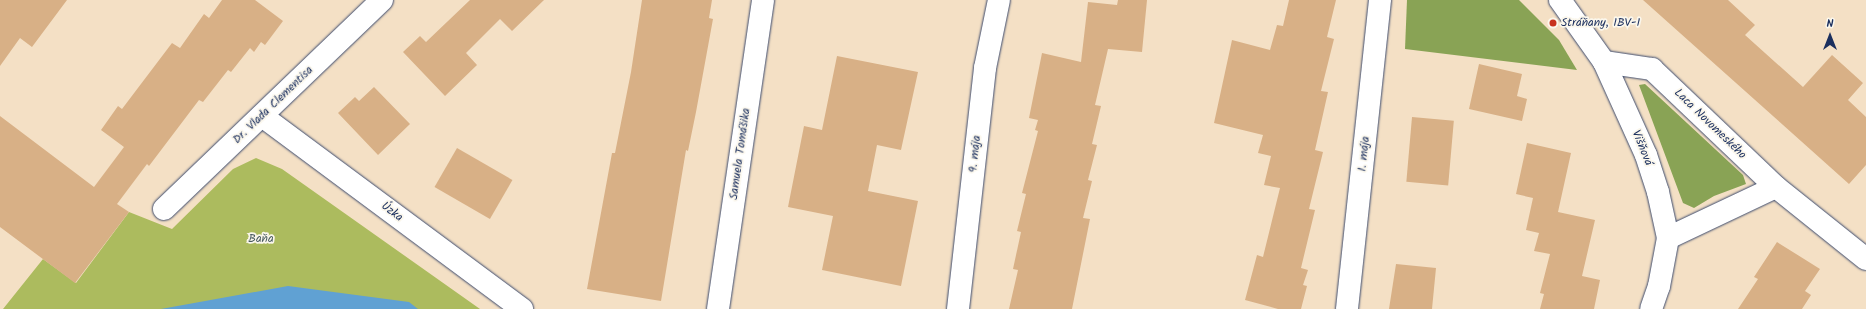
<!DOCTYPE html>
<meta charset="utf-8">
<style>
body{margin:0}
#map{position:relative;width:1866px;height:309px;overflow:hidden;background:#f4e0c5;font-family:Kalam,sans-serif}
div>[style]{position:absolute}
.green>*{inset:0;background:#acbb5e}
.forest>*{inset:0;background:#89a355}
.water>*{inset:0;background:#60a1d3}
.building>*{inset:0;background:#d8b086;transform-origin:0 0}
.roads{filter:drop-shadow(0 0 1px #3c4a6d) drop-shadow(0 0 1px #3c4a6d)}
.street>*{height:22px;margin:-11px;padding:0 11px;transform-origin:11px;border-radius:11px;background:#fff}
.dots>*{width:11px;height:11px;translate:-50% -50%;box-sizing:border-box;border:2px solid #fbf7ec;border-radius:50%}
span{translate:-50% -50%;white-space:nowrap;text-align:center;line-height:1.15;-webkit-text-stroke:3.5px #fbf7ec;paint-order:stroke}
.poi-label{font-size:12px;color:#1b2f5e}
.left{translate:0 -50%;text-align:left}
.street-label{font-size:12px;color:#1b2f5e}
.park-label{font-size:12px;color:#46595e}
.north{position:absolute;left:1810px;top:16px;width:40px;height:40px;-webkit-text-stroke:3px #fbf7ec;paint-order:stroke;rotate:0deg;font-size:11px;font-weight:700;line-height:16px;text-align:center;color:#1b2f5e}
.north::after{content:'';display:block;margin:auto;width:14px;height:18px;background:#1b2f5e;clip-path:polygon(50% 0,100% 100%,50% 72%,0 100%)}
</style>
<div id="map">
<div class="green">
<div style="clip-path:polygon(256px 158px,282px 169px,480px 309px,3px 309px,43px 259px,76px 283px,129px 212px,172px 229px,233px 169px)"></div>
</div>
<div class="forest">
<div style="clip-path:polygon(1407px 0,1519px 0,1559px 40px,1577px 70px,1405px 49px)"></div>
<div style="clip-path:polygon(1645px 84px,1743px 175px,1746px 184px,1714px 196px,1694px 208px,1683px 203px,1639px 85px)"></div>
</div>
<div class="water">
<div style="clip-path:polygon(288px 286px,409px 302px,418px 309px,161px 309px)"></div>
</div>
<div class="building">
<div style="clip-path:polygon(0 0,67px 0,32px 47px,20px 38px,0 66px)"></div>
<div style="clip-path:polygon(222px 0,255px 0,283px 21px,265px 45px,261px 42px,254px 52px,250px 48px,231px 72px,228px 70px,203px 102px,199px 100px,149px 166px,147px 164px,117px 204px,129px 212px,75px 283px,0 227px,0 116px,94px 187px,124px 147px,101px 130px,118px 106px,122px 109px,172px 43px,180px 48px,204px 14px,209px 18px)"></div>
<div style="clip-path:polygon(470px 0,544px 0,512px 31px,500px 19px,466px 53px,477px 65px,445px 96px,403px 52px,420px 36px,426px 42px)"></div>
<div style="clip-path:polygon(642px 0,712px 0,709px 18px,713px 19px,696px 112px,688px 151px,686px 150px,661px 301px,587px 289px,612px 153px,615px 153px,631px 72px)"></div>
<div style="clip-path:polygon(1118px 0,1147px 0,1142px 52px,1108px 49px,1095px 105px,1101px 106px,1092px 144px,1097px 145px,1088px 180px,1092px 181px,1083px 218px,1090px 219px,1072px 309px,1009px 309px,1018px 270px,1013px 269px,1021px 232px,1017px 231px,1026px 194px,1022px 193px,1038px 131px,1035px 130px,1038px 120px,1029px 118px,1042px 53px,1081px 62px,1088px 2px,1117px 5px)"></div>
<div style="clip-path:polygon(1289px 0,1336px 0,1327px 37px,1334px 39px,1321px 91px,1328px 92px,1315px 150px,1323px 152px,1309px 209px,1315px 210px,1301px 268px,1308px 270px,1303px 285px,1307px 286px,1301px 309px,1278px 309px,1245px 300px,1257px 255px,1263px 257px,1280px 188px,1264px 185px,1271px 156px,1258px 153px,1263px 135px,1214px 123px,1232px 40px,1270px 50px,1277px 25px,1283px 26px)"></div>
<div style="clip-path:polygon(1643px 0,1728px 0,1755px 25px,1745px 35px,1803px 87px,1832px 55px,1863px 83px,1848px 100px,1866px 117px,1866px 165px,1849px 184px)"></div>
<div style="clip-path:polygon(837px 56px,918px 72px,901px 150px,877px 145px,868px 191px,918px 201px,901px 286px,822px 270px,833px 216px,788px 207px,804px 126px,822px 130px)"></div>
<div style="clip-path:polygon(1479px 64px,1522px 74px,1517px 96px,1527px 99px,1522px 121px,1469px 109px)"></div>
<div style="clip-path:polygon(374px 87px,410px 124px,378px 155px,338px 113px,355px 97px,359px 101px)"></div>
<div style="left:1412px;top:117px;width:42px;height:65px;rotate:5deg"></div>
<div style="clip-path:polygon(1527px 143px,1571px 153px,1558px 212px,1595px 220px,1582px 276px,1600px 280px,1594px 309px,1540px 309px,1544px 294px,1540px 293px,1550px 254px,1534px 251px,1539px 233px,1526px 230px,1533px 198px,1516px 194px)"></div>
<div style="left:457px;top:148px;width:64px;height:45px;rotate:30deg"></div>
<div style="clip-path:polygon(1777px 242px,1820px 269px,1805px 291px,1811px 295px,1802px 309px,1738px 309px,1758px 279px,1754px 277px)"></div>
<div style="clip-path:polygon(1396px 264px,1436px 268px,1432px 309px,1389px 309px)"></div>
</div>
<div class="roads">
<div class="street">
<div style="left:1560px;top:0;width:76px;rotate:54.6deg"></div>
<div style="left:1604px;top:62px;width:102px;rotate:65.7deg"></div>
<div style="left:1646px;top:155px;width:39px;rotate:72deg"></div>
<div style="left:1658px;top:192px;width:47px;rotate:77.7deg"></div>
<div style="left:1668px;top:238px;width:49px;rotate:100.6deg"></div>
<div style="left:1659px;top:286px;width:24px;rotate:109deg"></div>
<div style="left:1604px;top:62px;width:49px;rotate:8.3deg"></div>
<div style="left:1652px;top:69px;width:171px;rotate:43.6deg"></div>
<div style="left:1776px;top:187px;width:115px;rotate:38.7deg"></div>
<div style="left:262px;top:116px;width:324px;rotate:36.6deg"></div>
<div style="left:164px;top:209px;width:302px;rotate:-43.8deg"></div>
<div style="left:1668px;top:238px;width:119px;rotate:-25.3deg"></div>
<div style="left:718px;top:309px;width:312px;rotate:-81.7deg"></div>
<div style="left:958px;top:309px;width:243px;rotate:-83.6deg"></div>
<div style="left:985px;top:68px;width:69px;rotate:-78.4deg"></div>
<div style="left:1347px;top:309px;width:311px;rotate:-83.9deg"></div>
</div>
</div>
<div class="dots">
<div style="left:1553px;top:23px;background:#c8321e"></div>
</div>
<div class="poi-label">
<span class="left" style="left:1561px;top:23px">Stráňany, IBV-I</span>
</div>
<div class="street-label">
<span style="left:273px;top:105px;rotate:-44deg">Dr. Vlada Clementisa</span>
<span style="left:1710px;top:124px;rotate:44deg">Laca Novomeského</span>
<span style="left:1642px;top:148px;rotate:68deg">Višňová</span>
<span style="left:740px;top:154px;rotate:-82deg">Samuela Tomášika</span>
<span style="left:975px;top:154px;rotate:-84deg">9. mája</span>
<span style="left:1364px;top:154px;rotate:-84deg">1. mája</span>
<span style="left:392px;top:212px;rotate:37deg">Úzka</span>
</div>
<div class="park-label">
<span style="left:261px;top:239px">Baňa</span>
</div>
<div class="north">N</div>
</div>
